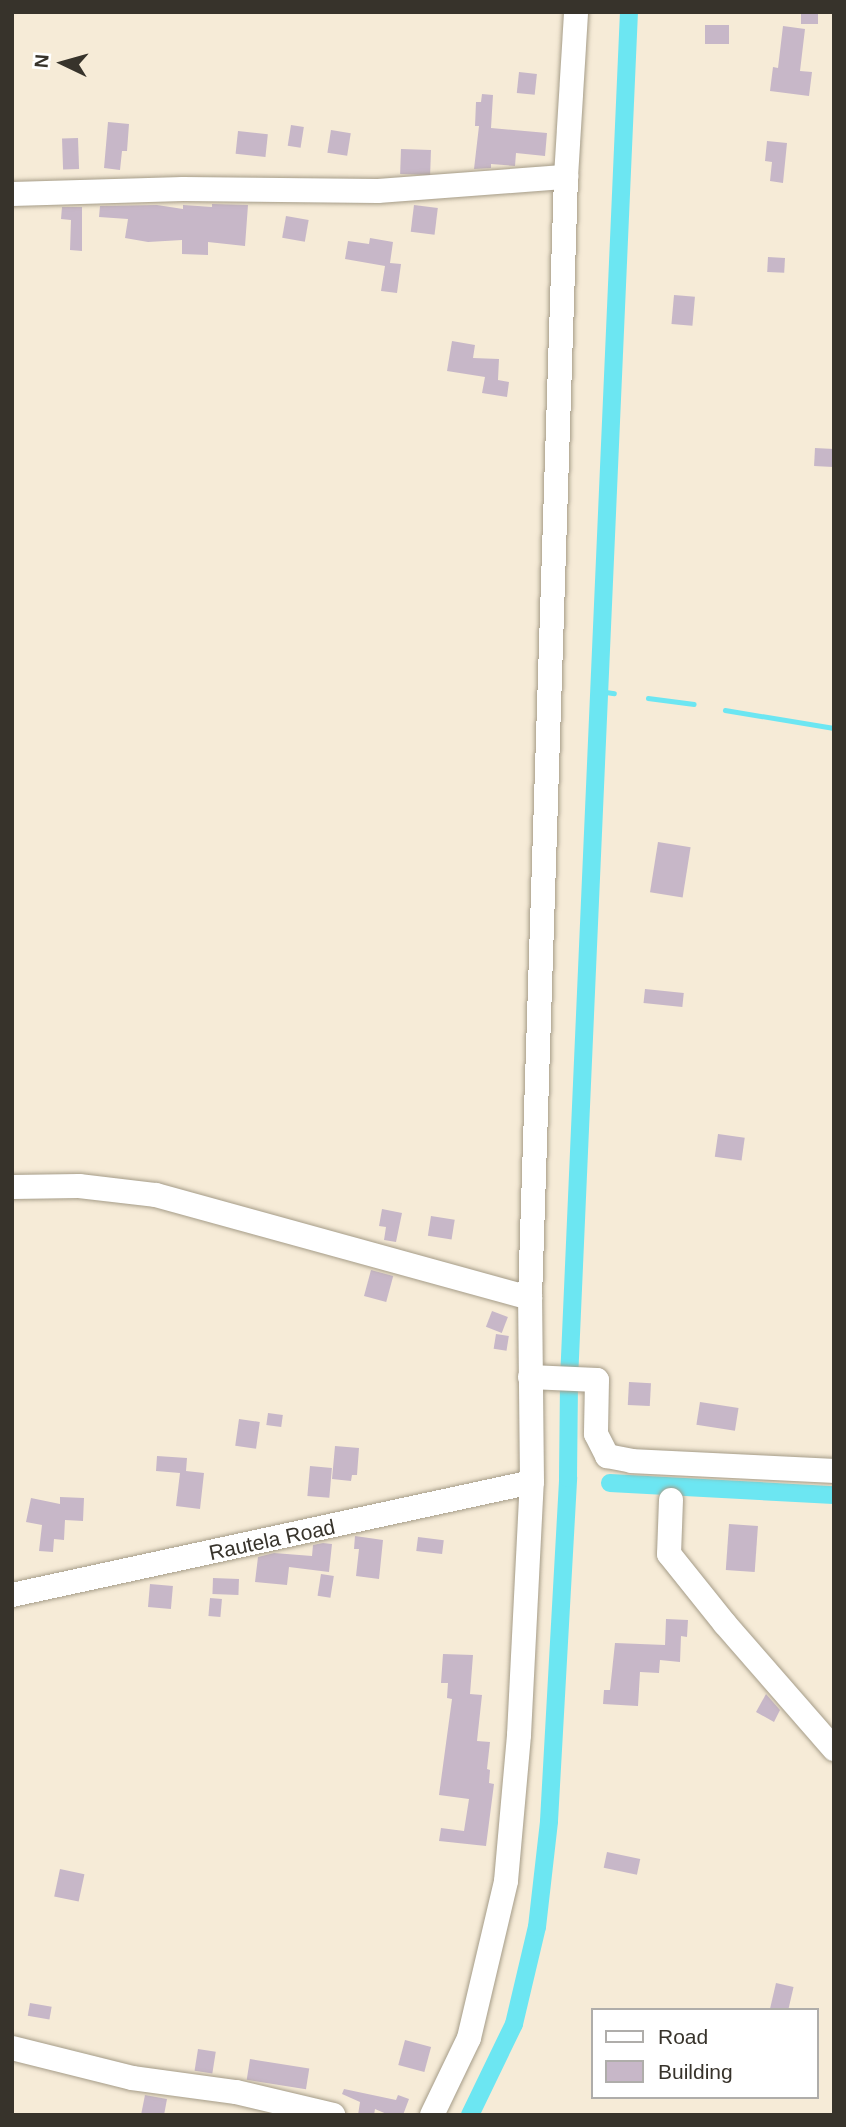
<!DOCTYPE html>
<style>
body{margin:0}
#map{position:relative;width:846px;height:2127px;overflow:hidden;background:#f6ebd7;font-family:Helvetica,sans-serif}
div>[style]{position:absolute}
.stream>*{height:4.5px;margin:-2.25px;padding:0 2.25px;transform-origin:2.25px;border-radius:2.25px;background:#6ce6f2}
.canal>*{height:18px;margin:-9px;padding:0 9px;transform-origin:9px;border-radius:9px;background:#6ce6f2}
.building>*{inset:0;background:#c7b7c8;transform-origin:0 0}
.roads{filter:drop-shadow(0 0 2px #a59c88) drop-shadow(0 0 2px #a59c88)}
.minor>*{height:24px;margin:-12px;padding:0 12px;transform-origin:12px;border-radius:12px;background:#fff}
span{translate:-50% -50%;white-space:nowrap;text-align:center;line-height:1.15;-webkit-text-stroke:5px #fff;paint-order:stroke}
.street-label{font-size:21px;color:#37332b}
.frame{position:absolute;inset:0;border:14px solid #37332b;pointer-events:none}
.legend{position:absolute;left:591px;top:2008px;width:228px;height:91px;box-sizing:border-box;background:#fff;border:2px solid #afadaa;margin:0;padding:9px 12px;list-style:none;font-size:21px;color:#37332b}
.legend li{display:flex;align-items:center;gap:14px;height:35px}
.legend b{width:35px;border:2px solid #afadaa}
.north{position:absolute;left:28px;top:28px;width:70px;height:70px;-webkit-text-stroke:5px #fff;paint-order:stroke;rotate:275deg;font-size:19px;font-weight:700;line-height:28px;text-align:center;color:#37332b}
.north::after{content:'';display:block;margin:auto;width:24px;height:32px;background:#37332b;clip-path:polygon(50% 0,100% 100%,50% 72%,0 100%)}
</style>
<div id="map">
<div class="stream">
<div style="left:599px;top:691px;width:15px;rotate:8deg"></div>
<div style="left:648px;top:698px;width:46px;rotate:7.4deg"></div>
<div style="left:725px;top:710px;width:110px;rotate:9.4deg"></div>
</div>
<div class="canal">
<div style="left:610px;top:1483px;width:224px;rotate:3.1deg"></div>
<div style="left:470px;top:2115px;width:101px;rotate:-64.2deg"></div>
<div style="left:514px;top:2024px;width:100px;rotate:-76.7deg"></div>
<div style="left:537px;top:1927px;width:107px;rotate:-83.5deg"></div>
<div style="left:549px;top:1821px;width:344px;rotate:-86.8deg"></div>
<div style="left:568px;top:1478px;width:98px;rotate:-89.4deg"></div>
<div style="left:569px;top:1380px;width:1369px;rotate:-87.49deg"></div>
</div>
<div class="building">
<div style="left:801px;top:12px;width:17px;height:12px"></div>
<div style="left:705px;top:25px;width:24px;height:19px"></div>
<div style="clip-path:polygon(783px 26px,805px 29px,800px 71px,812px 72px,809px 96px,770px 91px,773px 67px,778px 68px)"></div>
<div style="left:519px;top:72px;width:18px;height:21px;rotate:6deg"></div>
<div style="clip-path:polygon(482px 94px,493px 95px,491px 128px,547px 133px,545px 156px,516px 153px,515px 166px,491px 164px,491px 168px,474px 169px,479px 126px,475px 126px,476px 102px,481px 102px)"></div>
<div style="clip-path:polygon(108px 122px,129px 124px,127px 151px,122px 151px,120px 170px,104px 168px)"></div>
<div style="left:291px;top:125px;width:13px;height:21px;rotate:9deg"></div>
<div style="left:331px;top:130px;width:20px;height:23px;rotate:9deg"></div>
<div style="left:238px;top:131px;width:30px;height:23px;rotate:6deg"></div>
<div style="left:78px;top:138px;width:31px;height:16px;rotate:88deg"></div>
<div style="clip-path:polygon(767px 141px,787px 143px,783px 183px,770px 181px,772px 162px,765px 161px)"></div>
<div style="left:401px;top:149px;width:30px;height:25px;rotate:2deg"></div>
<div style="clip-path:polygon(212px 204px,248px 205px,245px 246px,208px 242px,208px 255px,182px 254px,182px 240px,148px 242px,125px 238px,128px 219px,99px 217px,100px 206px,157px 205px,183px 209px,183px 205px,212px 207px)"></div>
<div style="left:414px;top:205px;width:24px;height:27px;rotate:7deg"></div>
<div style="clip-path:polygon(62px 207px,82px 207px,82px 251px,70px 250px,71px 220px,61px 219px)"></div>
<div style="left:286px;top:216px;width:23px;height:22px;rotate:10deg"></div>
<div style="clip-path:polygon(370px 238px,393px 242px,390px 263px,401px 264px,397px 293px,381px 291px,385px 266px,345px 259px,348px 241px,369px 244px)"></div>
<div style="left:768px;top:257px;width:17px;height:15px;rotate:3deg"></div>
<div style="left:674px;top:295px;width:21px;height:29px;rotate:5deg"></div>
<div style="clip-path:polygon(452px 341px,475px 345px,473px 358px,499px 359px,498px 380px,509px 382px,507px 397px,482px 393px,485px 377px,447px 371px)"></div>
<div style="left:815px;top:448px;width:19px;height:18px;rotate:3deg"></div>
<div style="left:658px;top:842px;width:33px;height:51px;rotate:9deg"></div>
<div style="left:645px;top:989px;width:39px;height:14px;rotate:6deg"></div>
<div style="left:718px;top:1134px;width:27px;height:23px;rotate:8deg"></div>
<div style="clip-path:polygon(382px 1209px,402px 1213px,396px 1242px,384px 1240px,386px 1227px,379px 1226px)"></div>
<div style="left:431px;top:1216px;width:24px;height:20px;rotate:9deg"></div>
<div style="left:371px;top:1270px;width:23px;height:27px;rotate:15deg"></div>
<div style="left:492px;top:1311px;width:17px;height:17px;rotate:21deg"></div>
<div style="left:496px;top:1334px;width:13px;height:15px;rotate:9deg"></div>
<div style="left:629px;top:1382px;width:22px;height:23px;rotate:3deg"></div>
<div style="left:700px;top:1402px;width:39px;height:23px;rotate:9deg"></div>
<div style="left:268px;top:1413px;width:15px;height:12px;rotate:8deg"></div>
<div style="left:239px;top:1419px;width:21px;height:27px;rotate:8deg"></div>
<div style="clip-path:polygon(335px 1446px,359px 1448px,357px 1475px,352px 1475px,351px 1481px,332px 1479px)"></div>
<div style="clip-path:polygon(157px 1456px,187px 1458px,186px 1471px,204px 1473px,200px 1509px,176px 1506px,180px 1473px,156px 1471px)"></div>
<div style="left:310px;top:1466px;width:22px;height:30px;rotate:5deg"></div>
<div style="clip-path:polygon(60px 1497px,84px 1498px,83px 1521px,65px 1520px,64px 1540px,54px 1539px,53px 1552px,39px 1551px,42px 1525px,26px 1522px,31px 1498px,60px 1504px)"></div>
<div style="left:729px;top:1524px;width:29px;height:46px;rotate:4deg"></div>
<div style="clip-path:polygon(355px 1536px,383px 1540px,379px 1579px,356px 1576px,359px 1549px,354px 1549px)"></div>
<div style="left:418px;top:1537px;width:26px;height:14px;rotate:7deg"></div>
<div style="clip-path:polygon(323px 1543px,332px 1544px,329px 1572px,289px 1567px,287px 1585px,255px 1582px,258px 1557px,274px 1553px,312px 1556px,313px 1545px)"></div>
<div style="left:321px;top:1574px;width:13px;height:22px;rotate:9deg"></div>
<div style="left:213px;top:1578px;width:26px;height:16px;rotate:2deg"></div>
<div style="left:150px;top:1584px;width:23px;height:23px;rotate:5deg"></div>
<div style="left:210px;top:1598px;width:12px;height:18px;rotate:5deg"></div>
<div style="clip-path:polygon(666px 1619px,688px 1620px,687px 1637px,681px 1636px,680px 1662px,660px 1660px,659px 1673px,640px 1672px,638px 1706px,603px 1704px,604px 1690px,610px 1690px,615px 1643px,665px 1645px)"></div>
<div style="clip-path:polygon(443px 1654px,473px 1655px,470px 1694px,482px 1695px,477px 1741px,490px 1742px,487px 1769px,490px 1770px,489px 1783px,494px 1784px,486px 1846px,439px 1841px,441px 1828px,464px 1831px,469px 1799px,439px 1795px,452px 1699px,447px 1698px,448px 1683px,441px 1683px)"></div>
<div style="clip-path:polygon(766px 1694px,780px 1710px,774px 1722px,756px 1712px)"></div>
<div style="left:607px;top:1852px;width:34px;height:16px;rotate:12deg"></div>
<div style="left:60px;top:1869px;width:25px;height:28px;rotate:12deg"></div>
<div style="left:776px;top:1983px;width:18px;height:26px;rotate:13deg"></div>
<div style="left:30px;top:2003px;width:22px;height:13px;rotate:10deg"></div>
<div style="left:405px;top:2040px;width:27px;height:26px;rotate:15deg"></div>
<div style="left:198px;top:2049px;width:18px;height:22px;rotate:9deg"></div>
<div style="left:250px;top:2059px;width:60px;height:21px;rotate:9deg"></div>
<div style="clip-path:polygon(344px 2089px,396px 2100px,398px 2095px,409px 2099px,403px 2115px,389px 2115px,375px 2109px,374px 2115px,358px 2115px,360px 2102px,342px 2094px)"></div>
<div style="clip-path:polygon(145px 2095px,167px 2099px,164px 2115px,141px 2115px)"></div>
</div>
<div class="roads">
<div class="minor">
<div style="left:12px;top:194px;width:171px;rotate:-1.7deg"></div>
<div style="left:183px;top:189px;width:195px;rotate:0.6deg"></div>
<div style="left:378px;top:191px;width:189px;rotate:-4.3deg"></div>
<div style="left:12px;top:1187px;width:67px;rotate:-0.9deg"></div>
<div style="left:79px;top:1186px;width:78px;rotate:6.7deg"></div>
<div style="left:156px;top:1195px;width:388px;rotate:15.4deg"></div>
<div style="left:530px;top:1377px;width:67px;rotate:2.6deg"></div>
<div style="left:597px;top:1380px;width:54px;rotate:91.1deg"></div>
<div style="left:596px;top:1434px;width:25px;rotate:63deg"></div>
<div style="left:607px;top:1456px;width:25px;rotate:11deg"></div>
<div style="left:632px;top:1461px;width:202px;rotate:2.8deg"></div>
<div style="left:671px;top:1500px;width:54px;rotate:92.1deg"></div>
<div style="left:669px;top:1554px;width:90px;rotate:51.3deg"></div>
<div style="left:725px;top:1624px;width:166px;rotate:48.9deg"></div>
<div style="left:12px;top:1595px;width:532px;rotate:-12.26deg"></div>
<div style="left:12px;top:2048px;width:124px;rotate:14deg"></div>
<div style="left:132px;top:2078px;width:105px;rotate:7.7deg"></div>
<div style="left:236px;top:2092px;width:100px;rotate:13.3deg"></div>
<div style="left:432px;top:2115px;width:85px;rotate:-64.3deg"></div>
<div style="left:469px;top:2038px;width:161px;rotate:-76.7deg"></div>
<div style="left:506px;top:1881px;width:147px;rotate:-84.9deg"></div>
<div style="left:519px;top:1735px;width:253px;rotate:-87.1deg"></div>
<div style="left:532px;top:1482px;width:184px;rotate:-90.6deg"></div>
<div style="left:530px;top:1298px;width:1122px;rotate:-88.16deg"></div>
<div style="left:566px;top:177px;width:165px;rotate:-86.5deg"></div>
</div>
</div>
<div class="street-label">
<span style="left:272px;top:1540px;rotate:-12deg">Rautela Road</span>
</div>
<div class="frame"></div>
<ul class="legend">
<li><b style="height:9px;background:#fff"></b>Road</li>
<li><b style="height:19px;background:#c7b7c8"></b>Building</li>
</ul>
<div class="north">N</div>
</div>
